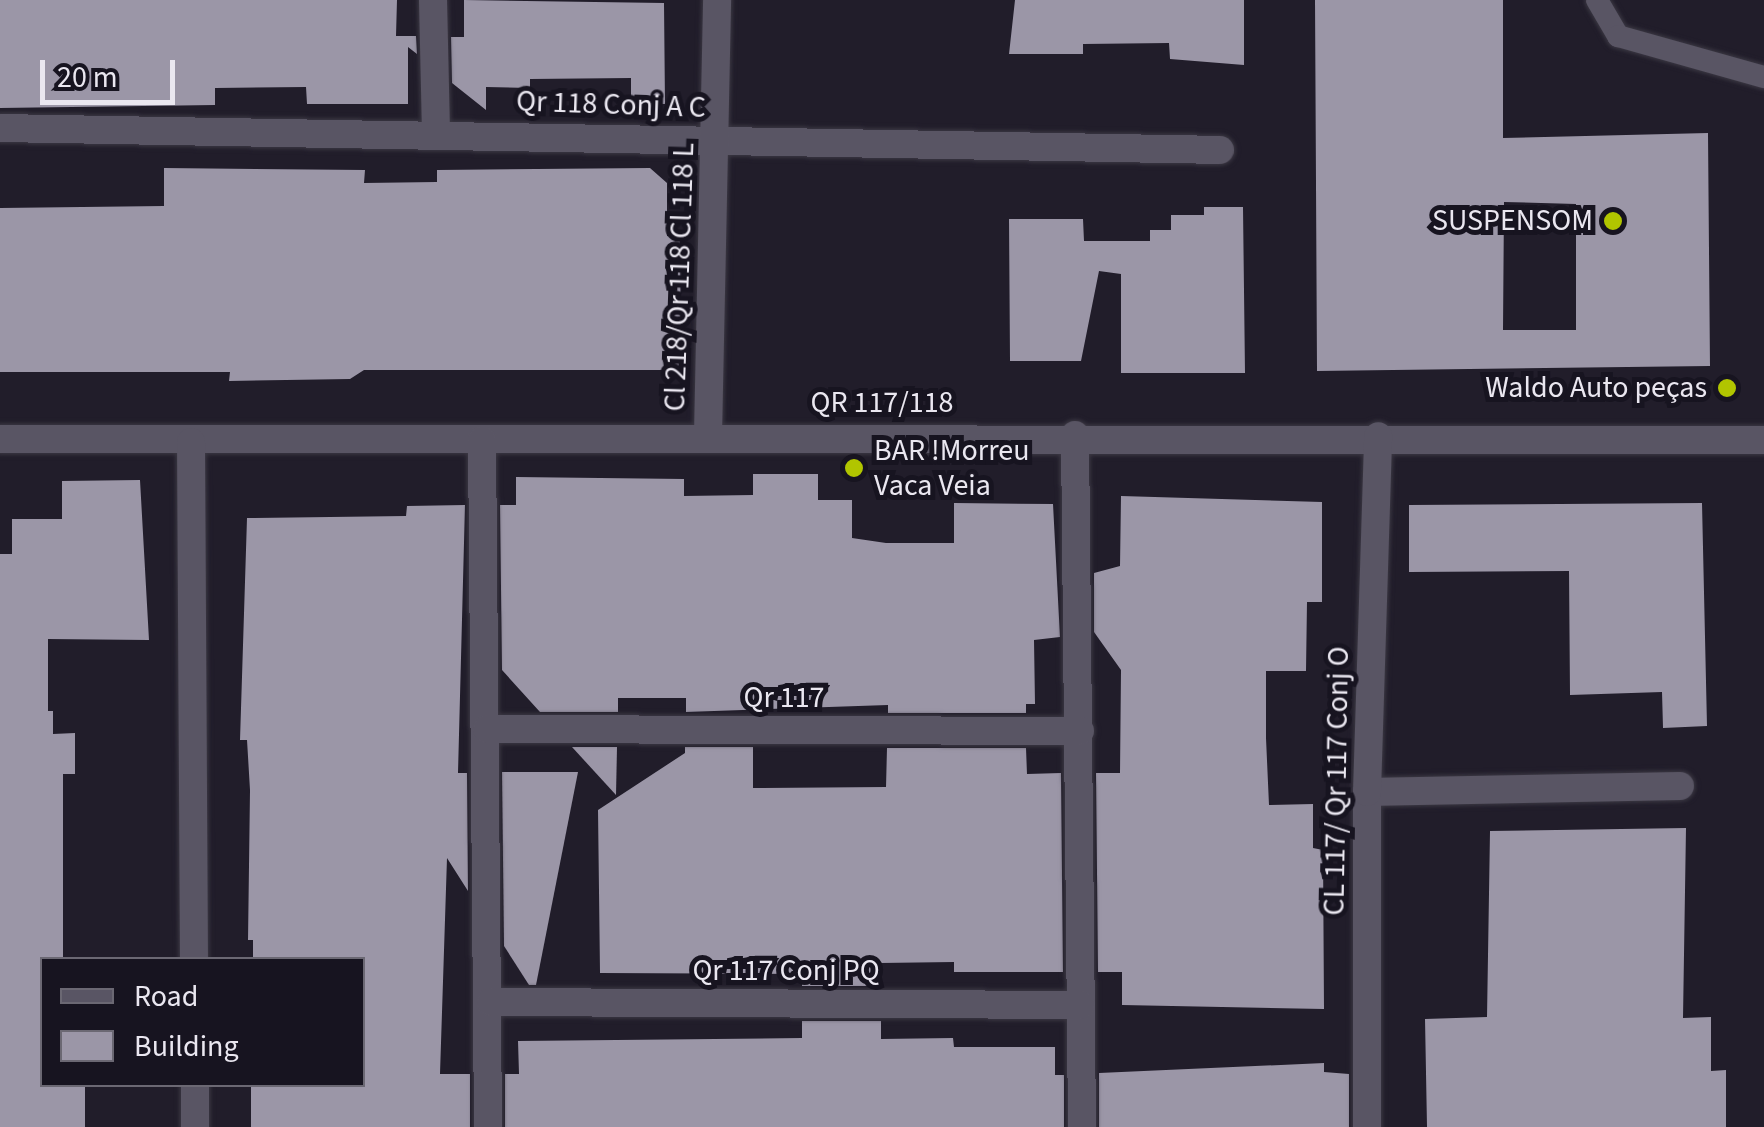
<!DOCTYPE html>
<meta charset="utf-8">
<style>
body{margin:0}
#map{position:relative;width:1764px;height:1127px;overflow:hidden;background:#211d2a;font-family:"Source Sans 3",sans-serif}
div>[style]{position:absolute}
.building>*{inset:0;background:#9b96a7}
.roads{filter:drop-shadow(0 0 2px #3b3843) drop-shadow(0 0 2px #3b3843)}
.service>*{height:22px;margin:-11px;padding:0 11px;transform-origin:11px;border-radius:11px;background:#595564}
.minor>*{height:28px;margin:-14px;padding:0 14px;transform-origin:14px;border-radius:14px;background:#595564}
.dots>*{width:28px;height:28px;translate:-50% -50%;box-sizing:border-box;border:5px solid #171420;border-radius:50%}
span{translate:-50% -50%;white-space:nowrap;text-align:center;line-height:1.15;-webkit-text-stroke:10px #171420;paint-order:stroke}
.street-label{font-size:30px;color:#eae7f0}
.poi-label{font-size:30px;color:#eae7f0}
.right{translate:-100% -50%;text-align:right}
.left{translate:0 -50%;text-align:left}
.legend{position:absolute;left:40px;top:957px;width:325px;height:130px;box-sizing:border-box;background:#171420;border:2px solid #6b6873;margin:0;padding:12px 18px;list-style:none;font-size:30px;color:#eae7f0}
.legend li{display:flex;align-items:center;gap:20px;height:50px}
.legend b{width:50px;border:2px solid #6b6873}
.scale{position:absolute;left:40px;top:60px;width:135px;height:45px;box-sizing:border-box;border:5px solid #eae7f0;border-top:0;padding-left:12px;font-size:30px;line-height:35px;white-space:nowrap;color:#eae7f0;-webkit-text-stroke:8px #171420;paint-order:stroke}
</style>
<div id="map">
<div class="building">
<div style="clip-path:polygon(0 0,397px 0,396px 36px,416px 36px,417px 54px,408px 47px,408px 104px,307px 104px,306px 87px,215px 88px,215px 105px,0 108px)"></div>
<div style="clip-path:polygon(464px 0,664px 3px,665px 104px,631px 103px,631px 78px,530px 79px,530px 88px,486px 87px,486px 110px,452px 83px,451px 37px,464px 37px)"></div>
<div style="clip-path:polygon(1015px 0,1244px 0,1244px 65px,1170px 59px,1169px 43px,1083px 44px,1083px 54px,1009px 54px)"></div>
<div style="clip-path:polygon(evenodd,1315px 0,1503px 0,1503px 138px,1708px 133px,1710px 366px,1317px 371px,1315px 0,1504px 202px,1576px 204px,1576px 330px,1503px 330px,1504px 202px)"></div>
<div style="clip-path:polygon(164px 168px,365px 170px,364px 183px,437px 182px,437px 170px,650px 168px,667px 183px,667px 236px,680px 236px,681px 370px,364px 370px,350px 379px,229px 381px,230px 372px,0 372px,0 208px,164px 206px)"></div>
<div style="clip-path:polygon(1204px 207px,1243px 207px,1245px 373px,1121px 373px,1121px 274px,1099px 271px,1081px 361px,1010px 361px,1009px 219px,1083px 219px,1084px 241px,1150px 241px,1150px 230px,1171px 230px,1171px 215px,1204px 215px)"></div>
<div style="clip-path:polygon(753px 474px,818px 474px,818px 500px,852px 500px,852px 538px,886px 543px,954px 543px,954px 503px,1053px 504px,1060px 637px,1034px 640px,1035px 704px,1026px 704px,1026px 713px,888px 713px,888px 705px,686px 712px,686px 698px,618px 698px,618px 712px,540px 712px,502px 670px,500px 505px,516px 505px,516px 477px,684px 479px,684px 496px,753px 495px)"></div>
<div style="clip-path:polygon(140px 480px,149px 640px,48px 639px,48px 711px,53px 711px,53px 734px,75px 733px,75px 774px,63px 774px,63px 960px,42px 960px,42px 1084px,85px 1084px,85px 1127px,0 1127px,0 554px,12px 554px,12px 519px,62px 519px,62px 481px)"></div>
<div style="clip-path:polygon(1121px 496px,1322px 502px,1322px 602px,1307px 602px,1306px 671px,1266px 671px,1266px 738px,1269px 805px,1313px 804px,1313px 848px,1323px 850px,1324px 1009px,1122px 1005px,1122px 972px,1098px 972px,1096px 773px,1120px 773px,1121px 670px,1094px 632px,1094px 573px,1120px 566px)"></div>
<div style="clip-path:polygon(1702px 503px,1707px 726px,1663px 728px,1662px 692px,1570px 695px,1569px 571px,1409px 572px,1409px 505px)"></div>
<div style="clip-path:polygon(465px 505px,458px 773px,467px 773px,468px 891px,447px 858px,440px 1074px,470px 1074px,470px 1127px,251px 1127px,251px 1084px,362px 1084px,362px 960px,253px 960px,253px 940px,248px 940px,250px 790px,247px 740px,240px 740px,247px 518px,406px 516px,407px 506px)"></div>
<div style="clip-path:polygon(572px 747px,617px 747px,616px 795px)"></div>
<div style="clip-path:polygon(685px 747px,753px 747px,753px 788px,886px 787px,887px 748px,1026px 748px,1027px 774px,1061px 773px,1063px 972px,954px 972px,954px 962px,880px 963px,880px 986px,802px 986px,802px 974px,600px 973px,598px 810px,685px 753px)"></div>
<div style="clip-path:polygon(502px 772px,578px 772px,536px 985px,529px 985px,504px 946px)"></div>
<div style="clip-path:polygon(1686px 828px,1683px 1018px,1711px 1017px,1711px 1071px,1726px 1070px,1726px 1127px,1427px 1127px,1425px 1019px,1487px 1017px,1490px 831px)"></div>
<div style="clip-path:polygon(802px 1021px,881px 1021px,881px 1039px,953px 1038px,954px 1047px,1055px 1047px,1055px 1075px,1064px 1075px,1064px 1127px,505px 1127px,505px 1074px,519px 1074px,518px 1041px,802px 1038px)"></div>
<div style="clip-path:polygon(1324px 1063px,1324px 1072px,1349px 1074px,1349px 1127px,1099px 1127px,1099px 1073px)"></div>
</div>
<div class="roads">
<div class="service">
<div style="left:1597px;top:0;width:42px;rotate:59.7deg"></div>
<div style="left:1618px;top:36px;width:152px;rotate:15.7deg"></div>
</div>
<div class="minor">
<div style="left:433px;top:0;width:132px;rotate:88.7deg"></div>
<div style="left:0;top:128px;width:1220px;rotate:1.03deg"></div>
<div style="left:708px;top:435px;width:435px;rotate:-88.8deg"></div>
<div style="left:1075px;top:435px;width:692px;rotate:89.42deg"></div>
<div style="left:0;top:439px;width:1764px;rotate:0.03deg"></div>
<div style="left:482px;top:440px;width:687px;rotate:89.5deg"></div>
<div style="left:191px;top:442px;width:518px;rotate:89.67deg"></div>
<div style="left:487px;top:729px;width:593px;rotate:0.19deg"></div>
<div style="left:1367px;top:792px;width:313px;rotate:-1.1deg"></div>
<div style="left:491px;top:1002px;width:590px;rotate:0.29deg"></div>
<div style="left:195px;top:1084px;width:43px;rotate:90deg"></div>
<div style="left:1367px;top:1127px;width:335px;rotate:-90deg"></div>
<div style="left:1367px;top:792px;width:356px;rotate:-88.2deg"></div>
</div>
</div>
<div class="dots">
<div style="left:1613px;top:221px;background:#b1c500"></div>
<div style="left:1727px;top:388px;background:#b1c500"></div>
<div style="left:854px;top:468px;background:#b1c500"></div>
</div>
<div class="street-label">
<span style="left:611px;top:105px;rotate:2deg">Qr 118 Conj A C</span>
<span style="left:680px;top:277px;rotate:-88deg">Cl 218/Qr 118 Cl 118 L</span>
<span style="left:882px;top:403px">QR 117/118</span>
<span style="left:784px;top:698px">Qr 117</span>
<span style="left:1337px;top:781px;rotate:-89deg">CL 117/ Qr 117 Conj O</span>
<span style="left:786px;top:971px">Qr 117 Conj PQ</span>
</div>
<div class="poi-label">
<span class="right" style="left:1593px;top:221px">SUSPENSOM</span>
<span class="right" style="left:1707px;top:388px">Waldo Auto peças</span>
<span class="left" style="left:874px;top:468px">BAR !Morreu<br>Vaca Veia</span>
</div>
<ul class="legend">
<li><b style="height:12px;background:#595564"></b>Road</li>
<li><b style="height:28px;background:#9b96a7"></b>Building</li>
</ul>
<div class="scale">20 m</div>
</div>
